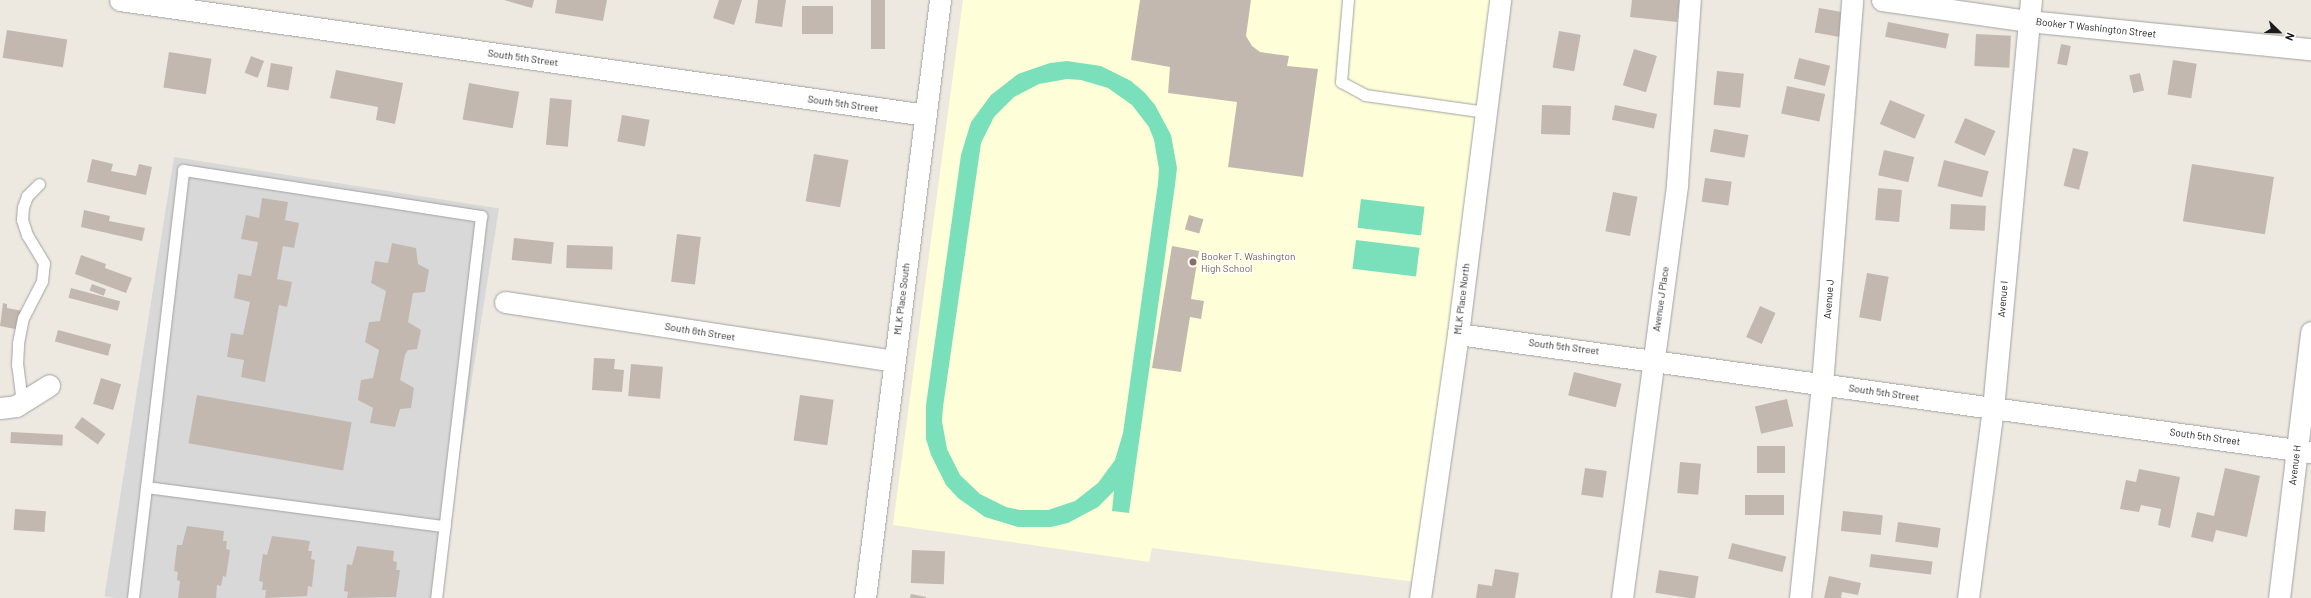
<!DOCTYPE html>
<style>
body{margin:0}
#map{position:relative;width:2311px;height:598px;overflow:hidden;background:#ede9e0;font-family:Barlow,sans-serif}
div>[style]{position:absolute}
.residential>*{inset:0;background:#d9d8d8;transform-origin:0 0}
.education>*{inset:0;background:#feffd8}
.pitch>*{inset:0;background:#7ae0bb;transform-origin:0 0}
.building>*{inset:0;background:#c2b8b0;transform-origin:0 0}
.roads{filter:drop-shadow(0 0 1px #a2a2a2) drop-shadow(0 0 1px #a2a2a2)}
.service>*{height:11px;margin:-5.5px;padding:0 5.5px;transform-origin:5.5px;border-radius:5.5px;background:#fff}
.minor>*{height:21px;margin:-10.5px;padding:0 10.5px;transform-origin:10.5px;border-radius:10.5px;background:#fff}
.dots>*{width:11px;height:11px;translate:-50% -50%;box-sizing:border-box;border:2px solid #fff;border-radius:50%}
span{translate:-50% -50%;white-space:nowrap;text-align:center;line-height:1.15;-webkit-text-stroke:3px #fff;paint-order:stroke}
.street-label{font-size:10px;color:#1b1b1b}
.education-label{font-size:10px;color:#785e54}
.left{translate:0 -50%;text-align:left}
.north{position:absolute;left:2259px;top:12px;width:40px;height:40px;-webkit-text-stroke:3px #fff;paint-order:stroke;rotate:113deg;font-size:11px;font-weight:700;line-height:16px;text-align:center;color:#1b1b1b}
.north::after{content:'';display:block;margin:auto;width:14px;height:18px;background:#1b1b1b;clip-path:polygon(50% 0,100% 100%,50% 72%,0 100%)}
</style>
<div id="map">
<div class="residential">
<div style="left:174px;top:157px;width:329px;height:445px;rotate:9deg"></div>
</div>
<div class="education">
<div style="clip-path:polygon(963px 0,1492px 0,1416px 582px,1152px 548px,1149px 562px,893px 525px)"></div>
</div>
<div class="pitch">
<div style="clip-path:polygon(evenodd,1067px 61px,1101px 66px,1131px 81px,1144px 92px,1155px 105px,1171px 135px,1177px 168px,1175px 185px,1129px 513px,1112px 511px,1114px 491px,1098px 507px,1068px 523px,1051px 527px,1018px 527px,985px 517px,958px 498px,946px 485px,931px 455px,926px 439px,926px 405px,961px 155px,971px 122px,991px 95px,1018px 74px,1050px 63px,1067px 61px,1067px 79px,1081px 80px,1108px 88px,1132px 105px,1149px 127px,1154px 140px,1159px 169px,1158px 183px,1123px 433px,1115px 460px,1098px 483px,1075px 501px,1048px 510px,1020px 510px,1006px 507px,980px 494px,960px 475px,947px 449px,942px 421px,943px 407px,981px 143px,994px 117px,1014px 97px,1039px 84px,1067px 79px)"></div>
<div style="left:1361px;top:199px;width:64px;height:29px;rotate:7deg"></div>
<div style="left:1356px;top:240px;width:64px;height:29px;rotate:7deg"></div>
</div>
<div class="building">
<div style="clip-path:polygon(504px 0,534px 0,532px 8px)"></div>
<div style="clip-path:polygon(557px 0,607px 0,603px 21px,555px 13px)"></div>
<div style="clip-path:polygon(719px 0,742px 0,734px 25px,713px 18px)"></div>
<div style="clip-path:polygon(758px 0,786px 0,782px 27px,755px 23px)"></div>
<div style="left:871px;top:0;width:14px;height:49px"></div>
<div style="clip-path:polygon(1140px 0,1251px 0,1246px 36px,1252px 46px,1260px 52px,1289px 56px,1287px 66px,1318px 69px,1303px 177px,1228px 167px,1237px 102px,1168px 93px,1170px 67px,1131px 60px)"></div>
<div style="clip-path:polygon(1632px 0,1680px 0,1677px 22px,1630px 17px)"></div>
<div style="left:802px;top:6px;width:31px;height:28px"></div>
<div style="left:1819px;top:8px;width:27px;height:25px;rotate:10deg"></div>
<div style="left:1888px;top:22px;width:62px;height:15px;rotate:11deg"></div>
<div style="left:7px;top:30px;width:61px;height:28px;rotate:9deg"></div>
<div style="left:1559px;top:31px;width:22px;height:37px;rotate:10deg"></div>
<div style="left:1976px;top:34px;width:35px;height:32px;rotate:3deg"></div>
<div style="left:2061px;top:44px;width:10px;height:20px;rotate:11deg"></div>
<div style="left:1634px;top:49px;width:24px;height:38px;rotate:17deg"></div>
<div style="left:169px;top:52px;width:43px;height:36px;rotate:9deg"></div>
<div style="left:251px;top:56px;width:14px;height:18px;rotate:21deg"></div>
<div style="left:1799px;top:58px;width:32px;height:21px;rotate:14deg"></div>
<div style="left:2173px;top:60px;width:24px;height:35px;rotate:9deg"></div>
<div style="left:271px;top:63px;width:22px;height:24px;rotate:10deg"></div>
<div style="clip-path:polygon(336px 70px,403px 83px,395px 124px,376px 120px,378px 107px,330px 98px)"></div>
<div style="left:1717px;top:71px;width:27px;height:34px;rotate:6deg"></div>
<div style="left:2140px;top:73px;width:18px;height:11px;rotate:77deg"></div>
<div style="left:469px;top:83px;width:51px;height:37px;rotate:10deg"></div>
<div style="left:1787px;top:86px;width:39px;height:28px;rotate:12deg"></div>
<div style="left:550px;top:98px;width:22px;height:47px;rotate:5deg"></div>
<div style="left:1890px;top:100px;width:38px;height:26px;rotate:23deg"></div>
<div style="left:1542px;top:105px;width:29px;height:29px;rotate:2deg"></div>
<div style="left:1615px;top:105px;width:43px;height:15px;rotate:12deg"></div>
<div style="left:622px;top:115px;width:28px;height:27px;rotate:10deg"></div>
<div style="left:1965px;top:118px;width:33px;height:27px;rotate:23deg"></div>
<div style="left:1714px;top:129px;width:35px;height:23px;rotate:10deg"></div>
<div style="left:2073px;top:148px;width:16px;height:39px;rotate:14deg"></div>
<div style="left:1884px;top:150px;width:31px;height:26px;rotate:13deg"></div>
<div style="left:814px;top:154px;width:35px;height:48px;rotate:10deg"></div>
<div style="clip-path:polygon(92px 159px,113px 164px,111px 171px,136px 176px,139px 164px,152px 167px,146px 195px,87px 182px)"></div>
<div style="left:1944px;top:160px;width:46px;height:27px;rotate:14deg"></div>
<div style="left:2192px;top:164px;width:83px;height:58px;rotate:9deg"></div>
<div style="left:1705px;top:178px;width:27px;height:24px;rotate:8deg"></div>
<div style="left:1878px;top:188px;width:24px;height:32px;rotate:5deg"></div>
<div style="left:1613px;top:192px;width:25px;height:40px;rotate:11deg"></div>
<div style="clip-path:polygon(262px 198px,288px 202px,285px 220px,299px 223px,294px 248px,283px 246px,277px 279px,292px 282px,287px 307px,279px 305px,265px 382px,241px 377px,244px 360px,227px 357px,231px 333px,243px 335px,250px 302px,234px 298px,238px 274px,251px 276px,258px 242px,241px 239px,246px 215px,259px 218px)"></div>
<div style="left:1951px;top:204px;width:35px;height:25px;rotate:3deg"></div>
<div style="clip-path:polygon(84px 210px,110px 216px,109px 221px,145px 228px,142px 241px,81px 227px)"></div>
<div style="left:1189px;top:215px;width:15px;height:15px;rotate:16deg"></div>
<div style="left:677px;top:234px;width:24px;height:48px;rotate:7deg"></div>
<div style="left:514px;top:238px;width:40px;height:22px;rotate:6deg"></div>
<div style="clip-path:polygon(392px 243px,416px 248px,418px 264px,429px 270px,425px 292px,413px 293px,408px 322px,421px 330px,417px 349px,408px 350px,405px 355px,400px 380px,414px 388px,411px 408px,400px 409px,395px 427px,370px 423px,373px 408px,358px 400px,361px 380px,373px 378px,379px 350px,365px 342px,369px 322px,380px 321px,386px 291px,371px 283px,375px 261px,388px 263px)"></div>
<div style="left:567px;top:245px;width:46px;height:23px;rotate:2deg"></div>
<div style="clip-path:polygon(1172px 246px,1199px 251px,1191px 299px,1204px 301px,1201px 319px,1190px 317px,1181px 372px,1152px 368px)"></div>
<div style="clip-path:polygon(81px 255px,106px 264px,105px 268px,132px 278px,126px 293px,75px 274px)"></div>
<div style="left:1867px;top:273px;width:22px;height:45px;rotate:10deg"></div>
<div style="left:92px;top:284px;width:15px;height:7px;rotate:20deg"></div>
<div style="left:71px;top:288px;width:51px;height:10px;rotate:15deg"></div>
<div style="clip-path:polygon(3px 303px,7px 304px,7px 308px,23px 311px,20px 330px,0 326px)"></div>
<div style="left:1760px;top:306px;width:17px;height:34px;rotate:24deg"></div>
<div style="left:58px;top:330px;width:55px;height:12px;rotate:15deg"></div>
<div style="clip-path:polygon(594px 358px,615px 359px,614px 369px,624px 370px,622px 392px,592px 390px)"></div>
<div style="left:631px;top:364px;width:32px;height:32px;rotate:5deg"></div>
<div style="left:1574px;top:372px;width:49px;height:24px;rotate:14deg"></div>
<div style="left:101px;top:378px;width:21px;height:27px;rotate:17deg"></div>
<div style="left:197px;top:395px;width:157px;height:49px;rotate:10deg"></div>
<div style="left:800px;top:395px;width:34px;height:46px;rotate:8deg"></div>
<div style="left:1787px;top:399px;width:28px;height:33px;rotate:77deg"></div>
<div style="left:82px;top:417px;width:29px;height:13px;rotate:36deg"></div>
<div style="left:11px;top:432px;width:52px;height:11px;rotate:3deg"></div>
<div style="left:1785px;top:446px;width:27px;height:28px;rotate:90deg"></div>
<div style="left:1680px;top:462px;width:21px;height:31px;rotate:5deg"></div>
<div style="left:1585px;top:468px;width:22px;height:27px;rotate:8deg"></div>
<div style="clip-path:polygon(2225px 468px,2260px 476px,2247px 537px,2216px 530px,2213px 542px,2191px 537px,2197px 512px,2214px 516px)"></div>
<div style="clip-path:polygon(2139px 469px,2180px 477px,2170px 528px,2158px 525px,2161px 509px,2141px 505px,2139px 512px,2120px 509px,2126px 480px,2136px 482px)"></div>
<div style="left:1745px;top:495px;width:39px;height:20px"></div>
<div style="left:15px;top:509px;width:31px;height:21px;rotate:4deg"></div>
<div style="left:1843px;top:511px;width:40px;height:20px;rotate:6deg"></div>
<div style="left:1898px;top:522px;width:43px;height:20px;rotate:8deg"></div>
<div style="clip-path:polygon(187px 526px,224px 531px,223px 541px,227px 541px,226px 549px,230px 550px,226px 577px,223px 576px,221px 586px,217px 585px,216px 598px,178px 598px,180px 581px,177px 580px,178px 572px,174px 571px,177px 545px,182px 545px)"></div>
<div style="clip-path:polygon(272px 536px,310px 541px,308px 551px,312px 551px,311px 559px,315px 560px,312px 587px,308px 586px,307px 596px,265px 598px,266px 590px,262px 590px,263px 582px,259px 581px,263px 554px,267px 555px)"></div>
<div style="left:1732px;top:543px;width:56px;height:16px;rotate:14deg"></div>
<div style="clip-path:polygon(357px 546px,394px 551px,393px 561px,397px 562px,396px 570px,400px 570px,396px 597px,347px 598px,348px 592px,344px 591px,347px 564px,352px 565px)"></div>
<div style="left:912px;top:550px;width:33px;height:33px;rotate:2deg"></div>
<div style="left:1871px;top:554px;width:62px;height:13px;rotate:7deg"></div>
<div style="clip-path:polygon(1495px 569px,1519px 573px,1515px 598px,1476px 598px,1478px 584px,1492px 586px)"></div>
<div style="left:1659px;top:570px;width:40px;height:23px;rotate:9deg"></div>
<div style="clip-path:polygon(1829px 576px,1861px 583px,1858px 595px,1842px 592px,1841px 598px,1824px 598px)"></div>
<div style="clip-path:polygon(911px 594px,926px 597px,926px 598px,910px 598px)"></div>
</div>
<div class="roads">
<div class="service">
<div style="left:1348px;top:0;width:82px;rotate:94.9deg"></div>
<div style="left:1341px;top:82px;width:27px;rotate:28deg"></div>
<div style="left:1365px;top:95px;width:122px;rotate:8deg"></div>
<div style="left:22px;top:403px;width:38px;rotate:-97deg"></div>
<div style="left:17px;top:365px;width:22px;rotate:-87deg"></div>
<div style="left:18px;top:343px;width:25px;rotate:-79deg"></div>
<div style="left:23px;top:318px;width:42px;rotate:-62.8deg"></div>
<div style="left:42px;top:281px;width:18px;rotate:-84deg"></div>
<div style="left:44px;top:263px;width:33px;rotate:-121deg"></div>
<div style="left:27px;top:235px;width:16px;rotate:-108deg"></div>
<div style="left:22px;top:220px;width:13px;rotate:-86deg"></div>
<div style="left:23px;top:207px;width:12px;rotate:-70deg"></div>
<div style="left:27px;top:196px;width:17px;rotate:-45deg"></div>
<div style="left:146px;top:487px;width:301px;rotate:7.5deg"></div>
<div style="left:133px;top:598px;width:431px;rotate:-83.3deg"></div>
<div style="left:183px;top:170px;width:302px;rotate:8.8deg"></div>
<div style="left:481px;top:216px;width:385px;rotate:96.7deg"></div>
</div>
<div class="minor">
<div style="left:120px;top:0;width:814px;rotate:8.12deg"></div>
<div style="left:1882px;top:0;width:148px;rotate:8.2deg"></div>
<div style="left:2028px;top:21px;width:284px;rotate:5.7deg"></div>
<div style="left:505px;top:302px;width:393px;rotate:8.6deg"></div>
<div style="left:1458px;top:334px;width:861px;rotate:7.88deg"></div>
<div style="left:0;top:408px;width:16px;rotate:-7deg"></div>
<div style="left:16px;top:406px;width:39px;rotate:-32deg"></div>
<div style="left:865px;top:598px;width:603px;rotate:-82.85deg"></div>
<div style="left:1420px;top:598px;width:267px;rotate:-81.8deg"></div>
<div style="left:1458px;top:334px;width:337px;rotate:-82.8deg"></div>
<div style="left:1622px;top:598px;width:418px;rotate:-82.4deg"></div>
<div style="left:1677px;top:184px;width:184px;rotate:-86deg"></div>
<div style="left:1800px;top:598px;width:215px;rotate:-84.1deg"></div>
<div style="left:1822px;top:384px;width:385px;rotate:-85.5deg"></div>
<div style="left:1968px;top:598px;width:191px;rotate:-82.5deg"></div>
<div style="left:1993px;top:409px;width:411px;rotate:-84.7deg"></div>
<div style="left:2279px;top:598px;width:268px;rotate:-83.1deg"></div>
</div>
</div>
<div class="dots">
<div style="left:1193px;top:262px;background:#8d6e63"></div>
</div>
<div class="street-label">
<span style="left:2096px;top:28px;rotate:6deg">Booker T Washington Street</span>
<span style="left:523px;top:58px;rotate:8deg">South 5th Street</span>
<span style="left:843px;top:104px;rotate:8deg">South 5th Street</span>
<span style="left:902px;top:299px;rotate:-83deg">MLK Place South</span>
<span style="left:1462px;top:299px;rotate:-83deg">MLK Place North</span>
<span style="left:1661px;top:299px;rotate:-82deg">Avenue J Place</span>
<span style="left:1829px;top:299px;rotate:-86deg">Avenue J</span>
<span style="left:2003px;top:299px;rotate:-85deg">Avenue I</span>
<span style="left:700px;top:332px;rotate:9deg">South 6th Street</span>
<span style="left:1564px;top:347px;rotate:7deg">South 5th Street</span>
<span style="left:1884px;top:393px;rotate:8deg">South 5th Street</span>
<span style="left:2205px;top:437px;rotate:8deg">South 5th Street</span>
<span style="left:2295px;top:465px;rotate:-83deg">Avenue H</span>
</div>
<div class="education-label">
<span class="left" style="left:1201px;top:262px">Booker T. Washington<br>High School</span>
</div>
<div class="north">N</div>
</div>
